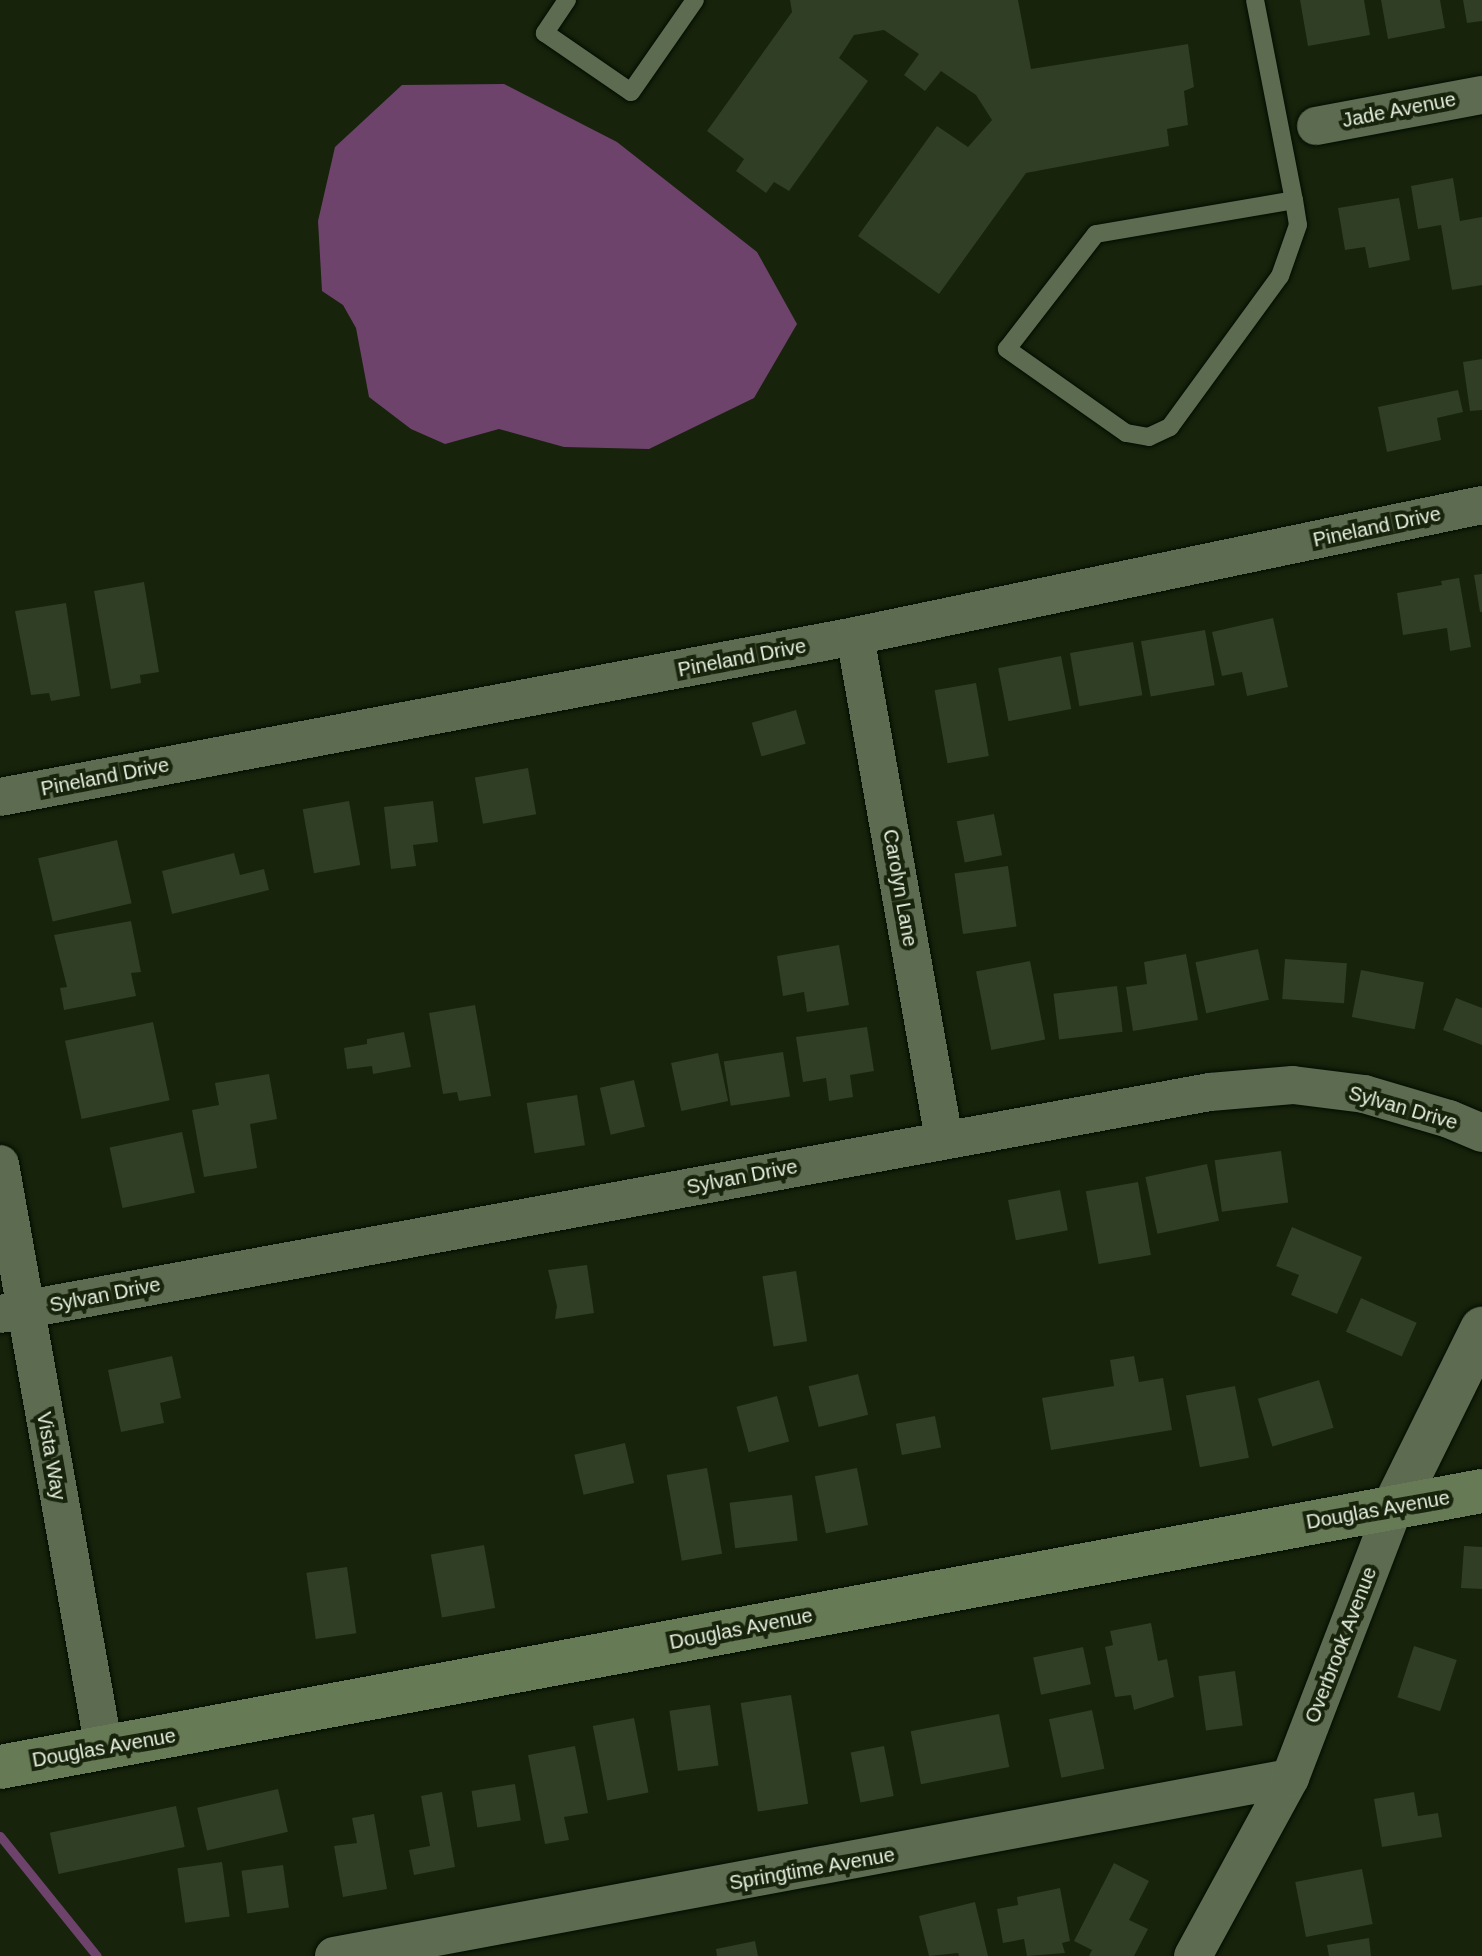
<!DOCTYPE html>
<style>
body{margin:0}
#map{position:relative;width:1482px;height:1956px;overflow:hidden;background:#17230b;font-family:Arial,sans-serif}
div>[style]{position:absolute}
.water>*{inset:0;background:#6d436c}
.stream>*{height:9px;margin:-4.5px;padding:0 4.5px;transform-origin:4.5px;border-radius:4.5px;background:#6d436c}
.building>*{inset:0;background:#303e25;transform-origin:0 0}
.roads{filter:drop-shadow(0 0 2px #030c00) drop-shadow(0 0 2px #030c00)}
.service>*{height:18px;margin:-9px;padding:0 9px;transform-origin:9px;border-radius:9px;background:#5d6c51}
.minor>*{height:38px;margin:-19px;padding:0 19px;transform-origin:19px;border-radius:19px;background:#5d6c51}
.tertiary>*{height:44px;margin:-22px;padding:0 22px;transform-origin:22px;border-radius:22px;background:#5d6c51}
.secondary>*{height:44px;margin:-22px;padding:0 22px;transform-origin:22px;border-radius:22px;background:#667a55}
span{translate:-50% -50%;white-space:nowrap;text-align:center;line-height:1.15;-webkit-text-stroke:8px #17230b;paint-order:stroke}
.street-label{font-size:20px;color:#e8f0e1}
</style>
<div id="map">
<div class="water">
<div style="clip-path:polygon(504px 84px,617px 142px,757px 252px,797px 324px,754px 398px,649px 449px,564px 447px,499px 429px,445px 444px,411px 429px,369px 397px,356px 328px,343px 305px,322px 291px,318px 221px,335px 147px,402px 85px)"></div>
</div>
<div class="stream">
<div style="left:0;top:1836px;width:154px;rotate:51.1deg"></div>
</div>
<div class="building">
<div style="clip-path:polygon(790px 0,1018px 0,1031px 69px,1188px 44px,1194px 87px,1184px 91px,1188px 125px,1167px 129px,1169px 146px,1026px 173px,939px 294px,858px 236px,937px 126px,968px 147px,992px 120px,976px 95px,941px 71px,925px 91px,904px 75px,919px 54px,884px 30px,854px 35px,839px 58px,868px 81px,789px 191px,774px 182px,766px 193px,736px 171px,744px 159px,707px 131px,792px 12px)"></div>
<div style="clip-path:polygon(1300px 0,1364px 0,1370px 35px,1308px 46px)"></div>
<div style="clip-path:polygon(1381px 0,1440px 0,1445px 28px,1388px 39px)"></div>
<div style="clip-path:polygon(1463px 0,1482px 0,1482px 21px,1467px 23px)"></div>
<div style="clip-path:polygon(1453px 178px,1460px 221px,1482px 217px,1482px 285px,1452px 290px,1441px 225px,1418px 229px,1411px 186px)"></div>
<div style="clip-path:polygon(1399px 198px,1410px 260px,1369px 268px,1365px 247px,1345px 250px,1338px 208px)"></div>
<div style="clip-path:polygon(1482px 359px,1482px 410px,1470px 411px,1463px 362px)"></div>
<div style="clip-path:polygon(1458px 390px,1463px 412px,1437px 418px,1441px 440px,1387px 452px,1378px 407px)"></div>
<div style="clip-path:polygon(1482px 574px,1482px 612px,1480px 612px,1474px 575px)"></div>
<div style="clip-path:polygon(1459px 578px,1471px 647px,1450px 651px,1447px 628px,1403px 635px,1397px 593px,1442px 585px,1441px 581px)"></div>
<div style="clip-path:polygon(144px 582px,159px 672px,140px 675px,141px 683px,111px 689px,94px 591px)"></div>
<div style="clip-path:polygon(66px 603px,80px 696px,51px 701px,49px 693px,31px 695px,15px 611px)"></div>
<div style="clip-path:polygon(1273px 618px,1288px 687px,1247px 696px,1242px 672px,1222px 676px,1212px 632px)"></div>
<div style="left:1205px;top:630px;width:56px;height:65px;rotate:80deg"></div>
<div style="left:1133px;top:642px;width:54px;height:64px;rotate:80deg"></div>
<div style="left:1061px;top:656px;width:54px;height:64px;rotate:79deg"></div>
<div style="left:976px;top:683px;width:74px;height:42px;rotate:80deg"></div>
<div style="left:796px;top:710px;width:35px;height:46px;rotate:74deg"></div>
<div style="left:528px;top:768px;width:47px;height:54px;rotate:80deg"></div>
<div style="left:349px;top:801px;width:65px;height:47px;rotate:80deg"></div>
<div style="clip-path:polygon(433px 801px,438px 842px,413px 845px,416px 866px,391px 869px,384px 807px)"></div>
<div style="left:994px;top:814px;width:42px;height:38px;rotate:79deg"></div>
<div style="left:117px;top:840px;width:65px;height:81px;rotate:77deg"></div>
<div style="clip-path:polygon(234px 853px,240px 875px,264px 869px,269px 890px,172px 914px,162px 871px)"></div>
<div style="left:1008px;top:866px;width:61px;height:54px;rotate:82deg"></div>
<div style="clip-path:polygon(131px 921px,141px 972px,131px 973px,136px 996px,64px 1010px,60px 988px,67px 987px,54px 935px)"></div>
<div style="clip-path:polygon(839px 945px,849px 1005px,807px 1012px,804px 992px,783px 996px,777px 956px)"></div>
<div style="left:1258px;top:949px;width:52px;height:64px;rotate:78deg"></div>
<div style="clip-path:polygon(1186px 954px,1198px 1020px,1133px 1031px,1126px 987px,1147px 984px,1144px 962px)"></div>
<div style="left:1285px;top:959px;width:62px;height:40px;rotate:4deg"></div>
<div style="left:1030px;top:961px;width:80px;height:55px;rotate:79deg"></div>
<div style="left:1361px;top:970px;width:64px;height:48px;rotate:11deg"></div>
<div style="left:1117px;top:986px;width:46px;height:64px;rotate:83deg"></div>
<div style="clip-path:polygon(1456px 998px,1482px 1008px,1482px 1045px,1443px 1030px)"></div>
<div style="clip-path:polygon(475px 1005px,491px 1096px,459px 1101px,457px 1092px,443px 1094px,429px 1013px)"></div>
<div style="left:153px;top:1022px;width:80px;height:90px;rotate:78deg"></div>
<div style="clip-path:polygon(867px 1027px,874px 1071px,850px 1075px,853px 1097px,829px 1101px,826px 1078px,803px 1082px,796px 1037px)"></div>
<div style="clip-path:polygon(404px 1032px,411px 1067px,373px 1074px,372px 1066px,347px 1069px,344px 1048px,367px 1044px,367px 1039px)"></div>
<div style="left:783px;top:1052px;width:45px;height:60px;rotate:81deg"></div>
<div style="left:718px;top:1053px;width:49px;height:48px;rotate:78deg"></div>
<div style="clip-path:polygon(269px 1074px,277px 1119px,250px 1124px,257px 1168px,204px 1177px,192px 1110px,219px 1105px,215px 1083px)"></div>
<div style="left:634px;top:1080px;width:48px;height:35px;rotate:77deg"></div>
<div style="left:577px;top:1095px;width:51px;height:51px;rotate:81deg"></div>
<div style="left:182px;top:1132px;width:62px;height:74px;rotate:78deg"></div>
<div style="left:1281px;top:1151px;width:52px;height:67px;rotate:82deg"></div>
<div style="left:1207px;top:1164px;width:58px;height:63px;rotate:78deg"></div>
<div style="left:1138px;top:1182px;width:74px;height:53px;rotate:80deg"></div>
<div style="left:1060px;top:1190px;width:41px;height:53px;rotate:79deg"></div>
<div style="clip-path:polygon(1292px 1227px,1362px 1257px,1337px 1314px,1291px 1295px,1299px 1275px,1276px 1266px)"></div>
<div style="clip-path:polygon(587px 1265px,594px 1313px,555px 1319px,557px 1306px,548px 1270px)"></div>
<div style="left:796px;top:1271px;width:71px;height:34px;rotate:81deg"></div>
<div style="left:1361px;top:1298px;width:61px;height:37px;rotate:24deg"></div>
<div style="clip-path:polygon(172px 1356px,181px 1398px,160px 1403px,164px 1423px,121px 1432px,108px 1370px)"></div>
<div style="clip-path:polygon(1134px 1356px,1139px 1382px,1163px 1378px,1172px 1430px,1051px 1450px,1042px 1398px,1114px 1386px,1110px 1360px)"></div>
<div style="left:858px;top:1374px;width:42px;height:51px;rotate:76deg"></div>
<div style="left:1319px;top:1380px;width:50px;height:64px;rotate:73deg"></div>
<div style="left:1235px;top:1386px;width:73px;height:50px;rotate:79deg"></div>
<div style="left:777px;top:1396px;width:47px;height:42px;rotate:75deg"></div>
<div style="left:935px;top:1416px;width:32px;height:40px;rotate:79deg"></div>
<div style="left:625px;top:1443px;width:41px;height:52px;rotate:77deg"></div>
<div style="left:707px;top:1468px;width:87px;height:41px;rotate:80deg"></div>
<div style="left:857px;top:1468px;width:58px;height:43px;rotate:79deg"></div>
<div style="left:792px;top:1495px;width:46px;height:63px;rotate:83deg"></div>
<div style="left:484px;top:1545px;width:64px;height:54px;rotate:80deg"></div>
<div style="clip-path:polygon(1464px 1546px,1482px 1547px,1482px 1589px,1461px 1588px)"></div>
<div style="left:347px;top:1567px;width:67px;height:41px;rotate:82deg"></div>
<div style="clip-path:polygon(1151px 1623px,1158px 1661px,1167px 1659px,1174px 1697px,1134px 1710px,1131px 1695px,1115px 1697px,1105px 1647px,1113px 1645px,1110px 1631px)"></div>
<div style="left:1414px;top:1646px;width:45px;height:54px;rotate:18deg"></div>
<div style="left:1083px;top:1647px;width:38px;height:51px;rotate:78deg"></div>
<div style="left:1235px;top:1671px;width:55px;height:37px;rotate:82deg"></div>
<div style="left:791px;top:1695px;width:110px;height:51px;rotate:81deg"></div>
<div style="left:710px;top:1705px;width:61px;height:41px;rotate:82deg"></div>
<div style="left:1092px;top:1710px;width:60px;height:44px;rotate:78deg"></div>
<div style="left:999px;top:1714px;width:54px;height:90px;rotate:79deg"></div>
<div style="left:634px;top:1718px;width:76px;height:42px;rotate:79deg"></div>
<div style="clip-path:polygon(575px 1746px,588px 1813px,564px 1817px,569px 1840px,545px 1844px,528px 1755px)"></div>
<div style="left:884px;top:1746px;width:51px;height:34px;rotate:79deg"></div>
<div style="left:515px;top:1784px;width:37px;height:44px;rotate:81deg"></div>
<div style="left:278px;top:1789px;width:44px;height:83px;rotate:77deg"></div>
<div style="clip-path:polygon(442px 1792px,455px 1867px,414px 1875px,409px 1850px,430px 1846px,421px 1796px)"></div>
<div style="clip-path:polygon(1414px 1792px,1418px 1816px,1438px 1813px,1442px 1837px,1382px 1847px,1374px 1799px)"></div>
<div style="left:176px;top:1806px;width:42px;height:129px;rotate:78deg"></div>
<div style="clip-path:polygon(374px 1814px,387px 1889px,343px 1897px,334px 1846px,357px 1843px,352px 1818px)"></div>
<div style="left:222px;top:1862px;width:55px;height:45px;rotate:82deg"></div>
<div style="clip-path:polygon(1114px 1863px,1149px 1881px,1129px 1920px,1148px 1929px,1134px 1956px,1089px 1956px,1092px 1950px,1074px 1941px)"></div>
<div style="left:283px;top:1865px;width:43px;height:42px;rotate:82deg"></div>
<div style="left:1362px;top:1869px;width:56px;height:68px;rotate:79deg"></div>
<div style="clip-path:polygon(1060px 1888px,1070px 1941px,1062px 1943px,1065px 1953px,1027px 1956px,1024px 1939px,1003px 1943px,997px 1909px,1018px 1905px,1017px 1897px)"></div>
<div style="clip-path:polygon(975px 1902px,988px 1956px,959px 1956px,958px 1953px,929px 1956px,919px 1916px)"></div>
<div style="clip-path:polygon(1369px 1938px,1371px 1956px,1329px 1956px,1327px 1945px)"></div>
<div style="clip-path:polygon(755px 1941px,758px 1956px,717px 1956px,716px 1949px)"></div>
</div>
<div class="roads">
<div class="service">
<div style="left:567px;top:0;width:40px;rotate:124deg"></div>
<div style="left:545px;top:33px;width:104px;rotate:34.5deg"></div>
<div style="left:631px;top:92px;width:112px;rotate:-55.2deg"></div>
<div style="left:1255px;top:0;width:204px;rotate:79deg"></div>
<div style="left:1294px;top:200px;width:25px;rotate:81deg"></div>
<div style="left:1298px;top:225px;width:54px;rotate:109.4deg"></div>
<div style="left:1280px;top:276px;width:187px;rotate:126.1deg"></div>
<div style="left:1170px;top:427px;width:23px;rotate:155deg"></div>
<div style="left:1149px;top:437px;width:23px;rotate:-170deg"></div>
<div style="left:1126px;top:433px;width:146px;rotate:-144.8deg"></div>
<div style="left:1007px;top:349px;width:145px;rotate:-52.3deg"></div>
<div style="left:1096px;top:234px;width:201px;rotate:-9.7deg"></div>
</div>
<div class="minor">
<div style="left:1316px;top:126px;width:169px;rotate:-10.6deg"></div>
<div style="left:855px;top:636px;width:511px;rotate:79.97deg"></div>
<div style="left:0;top:797px;width:870px;rotate:-10.66deg"></div>
<div style="left:855px;top:636px;width:641px;rotate:-11.8deg"></div>
<div style="left:0;top:1164px;width:594px;rotate:79.92deg"></div>
<div style="left:0;top:1314px;width:1230px;rotate:-10.4deg"></div>
<div style="left:1210px;top:1092px;width:83px;rotate:-4.8deg"></div>
<div style="left:1293px;top:1085px;width:72px;rotate:7.2deg"></div>
<div style="left:1364px;top:1094px;width:89px;rotate:16.4deg"></div>
<div style="left:1449px;top:1119px;width:36px;rotate:23deg"></div>
<div style="left:334px;top:1956px;width:972px;rotate:-10.55deg"></div>
<div style="left:1193px;top:1956px;width:203px;rotate:-61.4deg"></div>
<div style="left:1290px;top:1778px;width:290px;rotate:-69deg"></div>
</div>
<div class="tertiary">
<div style="left:1394px;top:1507px;width:199px;rotate:-63.7deg"></div>
</div>
<div class="secondary">
<div style="left:0;top:1767px;width:1507px;rotate:-10.55deg"></div>
</div>
</div>
<div class="street-label">
<span style="left:1399px;top:110px;rotate:-11deg">Jade Avenue</span>
<span style="left:1377px;top:527px;rotate:-12deg">Pineland Drive</span>
<span style="left:742px;top:658px;rotate:-11deg">Pineland Drive</span>
<span style="left:105px;top:777px;rotate:-11deg">Pineland Drive</span>
<span style="left:900px;top:888px;rotate:80deg">Carolyn Lane</span>
<span style="left:1403px;top:1108px;rotate:16deg">Sylvan Drive</span>
<span style="left:742px;top:1177px;rotate:-11deg">Sylvan Drive</span>
<span style="left:105px;top:1295px;rotate:-11deg">Sylvan Drive</span>
<span style="left:51px;top:1456px;rotate:80deg">Vista Way</span>
<span style="left:1378px;top:1510px;rotate:-10deg">Douglas Avenue</span>
<span style="left:741px;top:1629px;rotate:-11deg">Douglas Avenue</span>
<span style="left:1341px;top:1645px;rotate:-69deg">Overbrook Avenue</span>
<span style="left:104px;top:1748px;rotate:-10deg">Douglas Avenue</span>
<span style="left:812px;top:1869px;rotate:-10deg">Springtime Avenue</span>
</div>
</div>
